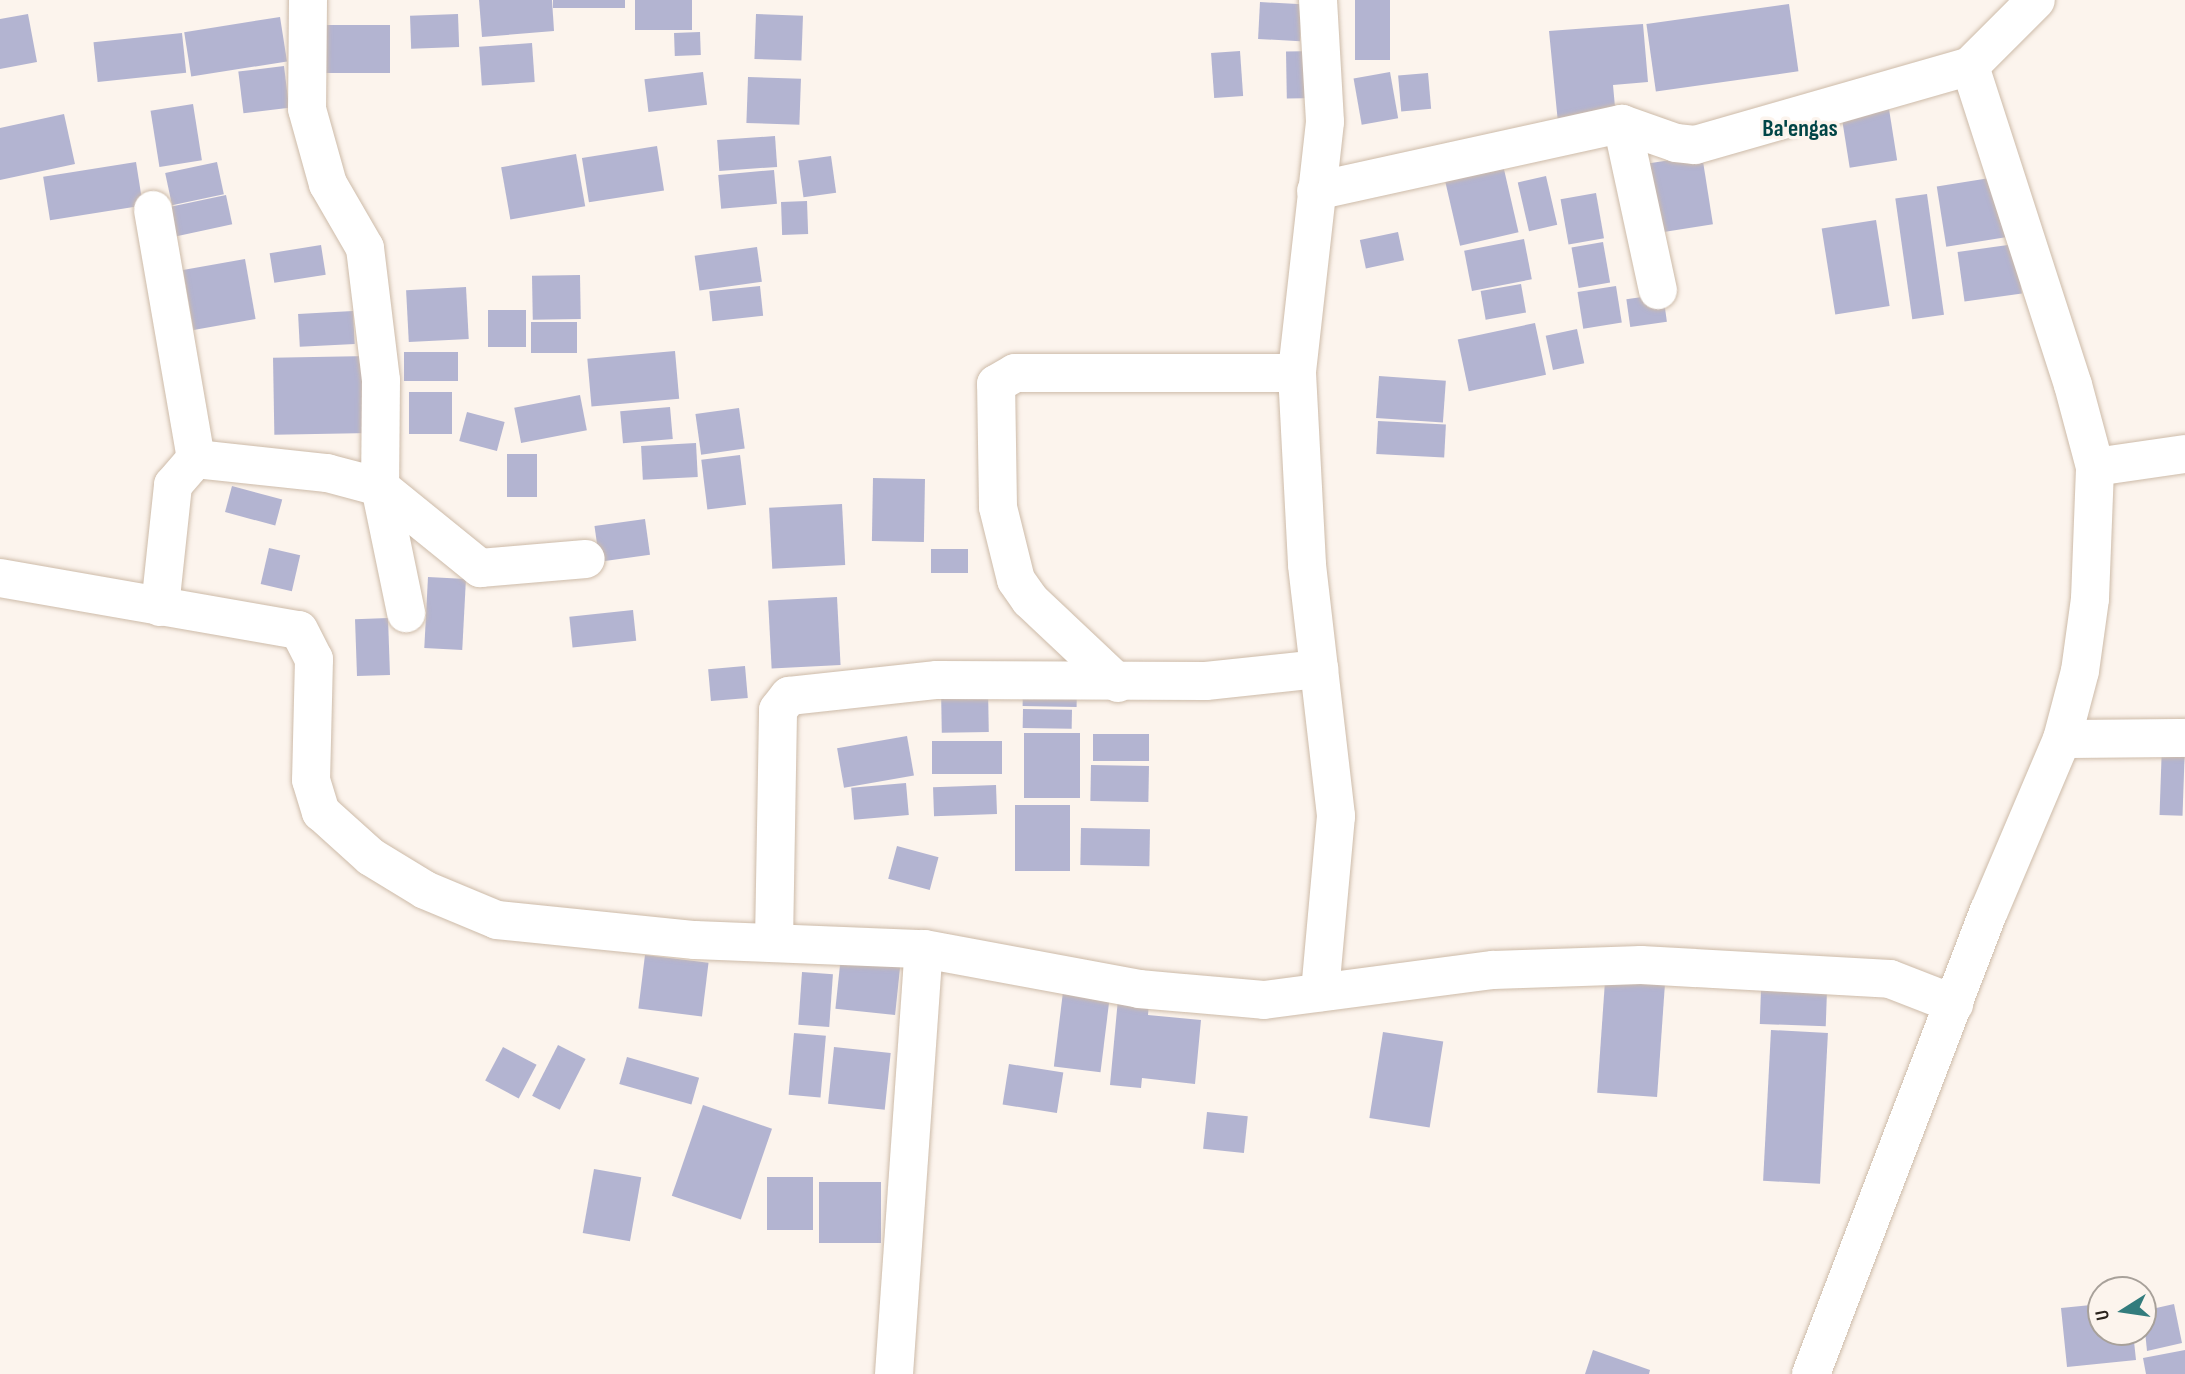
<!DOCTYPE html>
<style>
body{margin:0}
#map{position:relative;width:2185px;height:1374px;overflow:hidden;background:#fcf4ed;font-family:"Sofia Sans Condensed",sans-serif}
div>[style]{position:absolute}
.building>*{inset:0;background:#b3b4d1;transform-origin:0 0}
.roads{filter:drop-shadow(0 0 2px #cdbba9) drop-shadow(0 0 2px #cdbba9)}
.minor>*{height:38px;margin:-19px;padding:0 19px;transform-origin:19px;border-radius:19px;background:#fff}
span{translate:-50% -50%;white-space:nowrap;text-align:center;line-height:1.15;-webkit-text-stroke:7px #fcf4ed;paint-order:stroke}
.quarter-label{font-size:24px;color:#014546;font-weight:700}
.north{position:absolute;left:2087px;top:1276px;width:70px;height:70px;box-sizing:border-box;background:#fcf4ed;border:2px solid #a8a19a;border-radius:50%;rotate:258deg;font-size:19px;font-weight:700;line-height:28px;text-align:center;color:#2b241d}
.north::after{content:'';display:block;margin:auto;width:24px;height:32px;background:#337c7d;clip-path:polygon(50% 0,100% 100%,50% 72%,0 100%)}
</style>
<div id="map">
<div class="building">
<div style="clip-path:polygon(479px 0,552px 0,554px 31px,482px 37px)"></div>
<div style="left:553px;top:0;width:72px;height:8px"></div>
<div style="left:635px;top:0;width:57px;height:30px"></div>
<div style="left:1355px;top:0;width:35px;height:60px"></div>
<div style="left:1260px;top:2px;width:42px;height:37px;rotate:3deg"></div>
<div style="left:1789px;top:4px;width:68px;height:144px;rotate:82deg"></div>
<div style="clip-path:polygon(28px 14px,37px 62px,0 69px,0 19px)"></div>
<div style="left:458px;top:14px;width:33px;height:48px;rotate:88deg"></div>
<div style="left:756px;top:14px;width:47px;height:45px;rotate:2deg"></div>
<div style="left:280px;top:17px;width:45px;height:97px;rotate:81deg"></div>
<div style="clip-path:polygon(1643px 24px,1648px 82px,1613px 85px,1616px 118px,1558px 123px,1549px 31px)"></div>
<div style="left:321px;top:25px;width:69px;height:48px"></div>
<div style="left:700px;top:32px;width:23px;height:26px;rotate:88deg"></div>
<div style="left:182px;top:33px;width:40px;height:89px;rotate:84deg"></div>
<div style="left:532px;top:43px;width:39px;height:53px;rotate:86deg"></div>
<div style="left:1240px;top:51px;width:45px;height:29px;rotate:86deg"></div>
<div style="left:1320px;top:51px;width:47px;height:34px;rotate:89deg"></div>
<div style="left:284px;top:66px;width:42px;height:46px;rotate:83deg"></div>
<div style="left:703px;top:72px;width:33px;height:59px;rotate:83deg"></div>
<div style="left:1390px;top:72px;width:47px;height:37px;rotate:80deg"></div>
<div style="left:1428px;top:73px;width:36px;height:30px;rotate:85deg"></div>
<div style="left:748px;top:77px;width:53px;height:46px;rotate:2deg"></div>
<div style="left:193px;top:104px;width:57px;height:43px;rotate:81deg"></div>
<div style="left:1889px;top:109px;width:52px;height:48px;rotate:81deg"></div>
<div style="clip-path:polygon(64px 114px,75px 164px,0 180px,0 128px)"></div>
<div style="left:775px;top:136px;width:31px;height:58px;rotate:86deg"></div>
<div style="left:657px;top:146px;width:45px;height:76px;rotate:81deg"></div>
<div style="left:576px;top:154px;width:53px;height:76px;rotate:80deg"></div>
<div style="left:1702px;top:155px;width:70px;height:53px;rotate:81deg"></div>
<div style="left:831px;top:156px;width:37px;height:33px;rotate:82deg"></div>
<div style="left:136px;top:162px;width:44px;height:94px;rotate:81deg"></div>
<div style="left:217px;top:162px;width:33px;height:53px;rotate:78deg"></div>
<div style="left:1503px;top:165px;width:69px;height:60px;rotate:77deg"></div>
<div style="left:774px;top:170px;width:34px;height:56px;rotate:85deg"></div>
<div style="left:1546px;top:176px;width:50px;height:29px;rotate:77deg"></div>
<div style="left:1996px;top:177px;width:61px;height:60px;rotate:81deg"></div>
<div style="left:1596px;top:193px;width:46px;height:36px;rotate:80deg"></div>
<div style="left:1927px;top:194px;width:122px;height:32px;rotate:82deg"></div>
<div style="left:226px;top:195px;width:30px;height:58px;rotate:78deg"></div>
<div style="left:807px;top:201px;width:33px;height:26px;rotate:88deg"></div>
<div style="left:1876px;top:220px;width:87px;height:55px;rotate:81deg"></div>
<div style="left:1398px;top:232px;width:29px;height:39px;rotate:78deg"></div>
<div style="left:1524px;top:239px;width:41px;height:61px;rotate:79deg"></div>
<div style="left:1603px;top:242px;width:41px;height:32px;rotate:80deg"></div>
<div style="left:2015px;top:244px;width:50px;height:58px;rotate:82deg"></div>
<div style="left:321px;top:245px;width:30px;height:52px;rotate:81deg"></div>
<div style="left:757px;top:247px;width:35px;height:63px;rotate:82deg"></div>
<div style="left:245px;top:259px;width:61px;height:63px;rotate:80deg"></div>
<div style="left:580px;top:275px;width:44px;height:48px;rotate:89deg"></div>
<div style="left:1521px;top:284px;width:29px;height:41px;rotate:80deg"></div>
<div style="left:760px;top:286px;width:30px;height:51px;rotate:84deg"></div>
<div style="left:1616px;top:286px;width:37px;height:39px;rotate:81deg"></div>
<div style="left:466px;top:287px;width:52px;height:60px;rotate:87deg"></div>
<div style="left:1663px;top:294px;width:28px;height:37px;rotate:82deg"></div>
<div style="left:488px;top:310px;width:38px;height:37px"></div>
<div style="left:353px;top:311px;width:33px;height:55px;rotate:87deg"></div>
<div style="left:531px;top:322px;width:46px;height:31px"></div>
<div style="left:1535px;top:323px;width:53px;height:79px;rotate:78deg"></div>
<div style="left:1577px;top:329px;width:35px;height:32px;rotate:78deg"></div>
<div style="left:675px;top:351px;width:48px;height:88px;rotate:85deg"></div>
<div style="left:404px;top:352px;width:54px;height:29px"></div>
<div style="left:369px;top:356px;width:77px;height:96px;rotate:89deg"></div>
<div style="left:1379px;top:376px;width:67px;height:42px;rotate:4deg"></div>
<div style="left:409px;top:392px;width:43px;height:42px"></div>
<div style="left:580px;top:395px;width:36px;height:67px;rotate:79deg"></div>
<div style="left:670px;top:407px;width:32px;height:50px;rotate:85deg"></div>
<div style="left:739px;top:408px;width:41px;height:44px;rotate:82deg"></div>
<div style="left:467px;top:412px;width:39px;height:30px;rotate:15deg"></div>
<div style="left:1378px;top:421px;width:68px;height:33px;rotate:3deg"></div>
<div style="left:696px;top:443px;width:34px;height:55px;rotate:87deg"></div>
<div style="left:507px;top:454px;width:30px;height:43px"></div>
<div style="left:740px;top:455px;width:50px;height:39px;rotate:83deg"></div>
<div style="left:873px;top:478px;width:52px;height:63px;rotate:1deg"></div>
<div style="left:232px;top:486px;width:52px;height:27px;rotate:15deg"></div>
<div style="left:842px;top:504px;width:61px;height:73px;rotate:87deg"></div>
<div style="left:645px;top:519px;width:36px;height:51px;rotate:82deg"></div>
<div style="left:269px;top:548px;width:32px;height:37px;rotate:13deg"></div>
<div style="left:931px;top:549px;width:37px;height:24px"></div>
<div style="left:428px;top:577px;width:38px;height:71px;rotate:3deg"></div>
<div style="left:837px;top:597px;width:68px;height:69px;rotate:87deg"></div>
<div style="left:633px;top:610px;width:31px;height:64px;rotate:84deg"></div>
<div style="left:388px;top:618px;width:57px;height:33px;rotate:88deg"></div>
<div style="left:745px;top:666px;width:32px;height:37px;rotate:85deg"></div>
<div style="left:1023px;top:683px;width:54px;height:23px;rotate:1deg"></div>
<div style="left:988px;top:687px;width:45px;height:47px;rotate:89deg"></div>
<div style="left:1023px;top:709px;width:49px;height:19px;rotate:1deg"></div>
<div style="left:1024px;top:733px;width:56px;height:65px"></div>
<div style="left:1093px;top:734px;width:56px;height:27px"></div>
<div style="left:907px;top:736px;width:40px;height:71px;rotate:80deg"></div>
<div style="left:1002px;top:741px;width:33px;height:70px;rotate:90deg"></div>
<div style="left:2162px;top:744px;width:23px;height:71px;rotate:2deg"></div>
<div style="left:1091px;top:765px;width:58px;height:36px;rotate:1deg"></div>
<div style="left:906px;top:783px;width:32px;height:55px;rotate:85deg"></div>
<div style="left:996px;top:785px;width:29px;height:63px;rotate:88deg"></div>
<div style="left:1070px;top:805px;width:66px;height:55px;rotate:90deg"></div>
<div style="left:1081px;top:828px;width:69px;height:37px;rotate:1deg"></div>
<div style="left:897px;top:846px;width:43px;height:34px;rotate:15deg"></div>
<div style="left:842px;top:946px;width:60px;height:63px;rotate:6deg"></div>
<div style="left:645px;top:955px;width:64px;height:54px;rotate:7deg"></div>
<div style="left:1606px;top:967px;width:60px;height:126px;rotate:4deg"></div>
<div style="left:802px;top:972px;width:31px;height:53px;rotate:4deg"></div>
<div style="left:1761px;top:989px;width:66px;height:35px;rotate:2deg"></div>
<div style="left:1063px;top:992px;width:47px;height:75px;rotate:7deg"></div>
<div style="clip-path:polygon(1118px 999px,1149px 1003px,1148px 1015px,1201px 1020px,1195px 1084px,1142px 1078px,1141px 1088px,1110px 1085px)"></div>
<div style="left:1771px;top:1030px;width:57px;height:151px;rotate:3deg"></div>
<div style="left:1383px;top:1032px;width:61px;height:87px;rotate:9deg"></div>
<div style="left:794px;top:1033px;width:32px;height:62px;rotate:5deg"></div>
<div style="left:558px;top:1045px;width:31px;height:57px;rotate:27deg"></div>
<div style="left:503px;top:1047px;width:38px;height:38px;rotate:28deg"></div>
<div style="left:834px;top:1047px;width:57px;height:57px;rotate:6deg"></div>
<div style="left:627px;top:1057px;width:75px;height:28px;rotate:16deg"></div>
<div style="left:1009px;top:1064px;width:55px;height:41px;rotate:9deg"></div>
<div style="left:703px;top:1105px;width:73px;height:96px;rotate:19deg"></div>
<div style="left:1207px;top:1112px;width:41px;height:37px;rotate:6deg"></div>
<div style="left:594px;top:1169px;width:48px;height:65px;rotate:10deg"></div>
<div style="left:767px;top:1177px;width:46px;height:53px"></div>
<div style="left:819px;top:1182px;width:62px;height:61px"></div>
<div style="clip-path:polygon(2101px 1304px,2101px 1332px,2133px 1332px,2136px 1360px,2067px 1367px,2061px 1308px)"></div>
<div style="clip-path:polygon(2174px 1304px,2182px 1343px,2147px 1351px,2143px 1311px)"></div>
<div style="clip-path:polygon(1593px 1350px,1650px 1370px,1649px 1374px,1585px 1374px)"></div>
<div style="clip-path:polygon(2185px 1350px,2185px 1374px,2146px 1374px,2143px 1358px)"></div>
</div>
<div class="roads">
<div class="minor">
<div style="left:308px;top:0;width:109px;rotate:90.5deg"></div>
<div style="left:307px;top:109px;width:78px;rotate:74.4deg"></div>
<div style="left:328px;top:184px;width:74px;rotate:60deg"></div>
<div style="left:365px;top:248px;width:133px;rotate:83.1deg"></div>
<div style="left:381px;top:380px;width:107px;rotate:90.5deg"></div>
<div style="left:380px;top:487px;width:129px;rotate:78.3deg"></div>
<div style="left:1318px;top:0;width:122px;rotate:86.7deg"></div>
<div style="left:1325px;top:122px;width:253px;rotate:96.4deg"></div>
<div style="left:1297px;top:373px;width:192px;rotate:87deg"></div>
<div style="left:1307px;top:565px;width:253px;rotate:83.4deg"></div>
<div style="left:1336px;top:816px;width:177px;rotate:95.2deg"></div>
<div style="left:1622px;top:124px;width:170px;rotate:77.8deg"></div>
<div style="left:1316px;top:191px;width:313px;rotate:-12.4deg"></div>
<div style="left:1622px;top:124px;width:57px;rotate:19.4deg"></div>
<div style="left:1676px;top:143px;width:19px;rotate:6deg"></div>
<div style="left:1695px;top:145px;width:286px;rotate:-16deg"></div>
<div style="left:153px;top:210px;width:253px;rotate:80.2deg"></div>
<div style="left:2095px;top:467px;width:91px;rotate:-8.2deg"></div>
<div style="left:0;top:578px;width:303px;rotate:9.9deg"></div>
<div style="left:299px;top:630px;width:33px;rotate:63deg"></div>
<div style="left:314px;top:659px;width:121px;rotate:91.4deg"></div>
<div style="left:311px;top:780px;width:34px;rotate:73deg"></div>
<div style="left:321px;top:812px;width:67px;rotate:42deg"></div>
<div style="left:371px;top:857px;width:63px;rotate:31.4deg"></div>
<div style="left:425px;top:890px;width:78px;rotate:22.6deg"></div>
<div style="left:497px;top:920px;width:199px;rotate:5.8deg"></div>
<div style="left:695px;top:940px;width:229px;rotate:2.3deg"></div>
<div style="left:924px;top:949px;width:219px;rotate:10.5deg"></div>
<div style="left:1139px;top:989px;width:125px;rotate:5deg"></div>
<div style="left:1264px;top:1000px;width:231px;rotate:-7.5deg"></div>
<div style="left:1493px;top:970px;width:148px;rotate:-1.9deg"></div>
<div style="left:1641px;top:965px;width:249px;rotate:3.2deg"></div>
<div style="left:1890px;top:979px;width:69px;rotate:21.3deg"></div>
<div style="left:160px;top:607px;width:123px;rotate:-83.9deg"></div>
<div style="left:173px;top:485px;width:35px;rotate:-49deg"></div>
<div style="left:196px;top:459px;width:132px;rotate:6.1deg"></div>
<div style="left:327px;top:473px;width:55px;rotate:14.8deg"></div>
<div style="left:380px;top:487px;width:129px;rotate:39deg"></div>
<div style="left:480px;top:568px;width:106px;rotate:-4.9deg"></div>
<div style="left:1118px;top:683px;width:121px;rotate:-136.7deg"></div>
<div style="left:1030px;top:600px;width:24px;rotate:-125deg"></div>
<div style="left:1016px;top:580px;width:75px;rotate:-103.9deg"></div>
<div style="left:998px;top:507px;width:123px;rotate:-90.9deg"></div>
<div style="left:996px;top:384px;width:22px;rotate:-30deg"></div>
<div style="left:1015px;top:373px;width:282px"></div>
<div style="left:2062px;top:739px;width:123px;rotate:-0.5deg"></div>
<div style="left:774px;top:942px;width:232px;rotate:-89deg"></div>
<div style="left:778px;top:710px;width:18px;rotate:-52deg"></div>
<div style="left:789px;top:696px;width:149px;rotate:-6.2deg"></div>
<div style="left:937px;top:680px;width:269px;rotate:0.2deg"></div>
<div style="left:1206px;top:681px;width:114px;rotate:-6.1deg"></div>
<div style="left:894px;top:1374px;width:426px;rotate:-86deg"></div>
<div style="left:1811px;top:1374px;width:496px;rotate:-69deg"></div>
<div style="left:1989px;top:911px;width:187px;rotate:-67deg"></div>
<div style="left:2062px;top:739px;width:70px;rotate:-75.2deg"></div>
<div style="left:2080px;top:671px;width:73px;rotate:-82.1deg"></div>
<div style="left:2090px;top:599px;width:132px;rotate:-87.8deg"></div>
<div style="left:2095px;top:467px;width:85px;rotate:-105deg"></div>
<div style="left:2073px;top:385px;width:335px;rotate:-107.9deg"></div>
<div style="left:1970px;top:66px;width:93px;rotate:-45deg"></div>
</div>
</div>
<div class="quarter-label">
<span style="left:1800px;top:129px">Ba'engas</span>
</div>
<div class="north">U</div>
</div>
